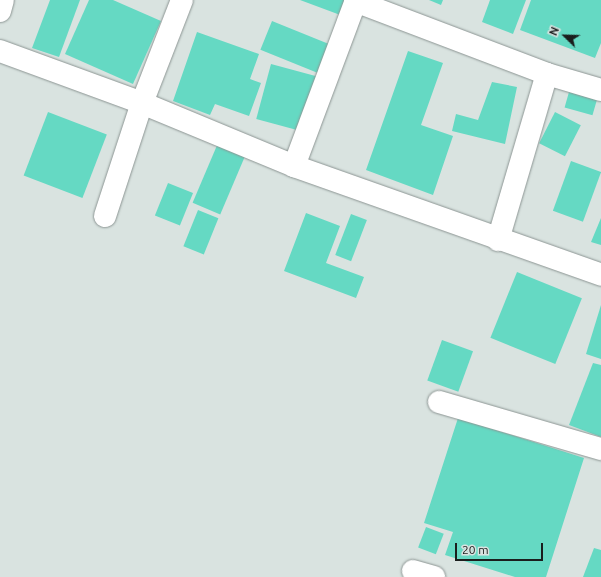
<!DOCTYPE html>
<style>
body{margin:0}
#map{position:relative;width:601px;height:577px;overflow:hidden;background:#d9e3e0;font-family:Ubuntu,sans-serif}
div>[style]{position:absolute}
.building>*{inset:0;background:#65d9c3;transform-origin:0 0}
.roads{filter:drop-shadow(0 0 1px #8c9593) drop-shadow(0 0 1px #8c9593)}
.street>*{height:22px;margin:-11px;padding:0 11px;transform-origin:11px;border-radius:11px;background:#fff}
span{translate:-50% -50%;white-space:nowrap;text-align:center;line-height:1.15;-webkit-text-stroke:3px #d9e3e0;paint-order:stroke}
.north{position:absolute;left:545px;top:16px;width:40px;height:40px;-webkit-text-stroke:3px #d9e3e0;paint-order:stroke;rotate:293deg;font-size:11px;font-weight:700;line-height:16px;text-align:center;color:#1a1e1d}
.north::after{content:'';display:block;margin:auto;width:14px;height:18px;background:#1a1e1d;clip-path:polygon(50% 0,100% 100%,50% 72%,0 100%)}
.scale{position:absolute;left:455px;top:543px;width:88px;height:18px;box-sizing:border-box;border:2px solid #1a1e1d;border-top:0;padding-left:5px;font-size:12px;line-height:14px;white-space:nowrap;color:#1a1e1d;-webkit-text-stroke:3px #d9e3e0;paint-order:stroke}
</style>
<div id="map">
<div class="building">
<div style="clip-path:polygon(50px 0,80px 0,59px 57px,32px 48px)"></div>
<div style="clip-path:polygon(89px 0,113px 0,161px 21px,133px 84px,65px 54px)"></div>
<div style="clip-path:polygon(300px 0,349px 0,343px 16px)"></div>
<div style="clip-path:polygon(429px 0,443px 0,441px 5px)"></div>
<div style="clip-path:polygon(490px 0,526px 0,513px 34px,482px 22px)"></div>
<div style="clip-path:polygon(531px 0,601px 0,601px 43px,595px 58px,520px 30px)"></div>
<div style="left:272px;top:21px;width:64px;height:31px;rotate:22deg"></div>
<div style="clip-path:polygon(197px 32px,259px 54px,250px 79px,261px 83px,249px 116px,215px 104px,210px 115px,173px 101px)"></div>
<div style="clip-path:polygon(408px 51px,443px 63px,421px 125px,453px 136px,433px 195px,366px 170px)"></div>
<div style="left:271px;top:64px;width:47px;height:57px;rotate:15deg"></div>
<div style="clip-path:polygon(492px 82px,517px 87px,505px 144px,452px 131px,456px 114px,478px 120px)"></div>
<div style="left:569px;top:92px;width:29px;height:16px;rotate:16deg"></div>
<div style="left:48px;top:112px;width:63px;height:68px;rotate:21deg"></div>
<div style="left:555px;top:112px;width:29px;height:35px;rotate:27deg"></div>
<div style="left:218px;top:143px;width:30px;height:65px;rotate:23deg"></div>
<div style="left:571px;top:161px;width:32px;height:53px;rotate:20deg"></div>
<div style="left:168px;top:183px;width:27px;height:35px;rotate:22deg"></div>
<div style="left:198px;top:210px;width:22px;height:39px;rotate:22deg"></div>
<div style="clip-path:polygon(306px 213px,340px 226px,326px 263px,364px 277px,356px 298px,284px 271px)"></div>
<div style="left:351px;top:214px;width:17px;height:44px;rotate:21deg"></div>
<div style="clip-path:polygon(601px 218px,601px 245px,591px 242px)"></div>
<div style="left:517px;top:272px;width:70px;height:71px;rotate:22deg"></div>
<div style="clip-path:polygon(601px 305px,601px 359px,586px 354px)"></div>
<div style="left:442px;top:340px;width:33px;height:43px;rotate:20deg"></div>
<div style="clip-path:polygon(593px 363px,601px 365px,601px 437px,569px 425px)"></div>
<div style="clip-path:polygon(458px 418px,584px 458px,546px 577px,515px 577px,445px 555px,453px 532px,424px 523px)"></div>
<div style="left:426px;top:527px;width:19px;height:22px;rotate:21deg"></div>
<div style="clip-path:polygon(594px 548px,601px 550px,601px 577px,583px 577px)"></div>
</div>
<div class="roads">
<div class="street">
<div style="left:355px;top:1px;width:205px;rotate:20.8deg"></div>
<div style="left:547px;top:74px;width:56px;rotate:16.5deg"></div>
<div style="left:0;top:11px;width:11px;rotate:-75deg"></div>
<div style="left:0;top:51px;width:151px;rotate:20.1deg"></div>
<div style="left:142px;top:103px;width:165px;rotate:22.5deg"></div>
<div style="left:294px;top:166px;width:326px;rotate:19.5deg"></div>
<div style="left:294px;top:166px;width:177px;rotate:-69.5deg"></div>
<div style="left:105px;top:216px;width:119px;rotate:-71.9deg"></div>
<div style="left:142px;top:103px;width:110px;rotate:-68.8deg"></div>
<div style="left:498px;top:240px;width:173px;rotate:-73.6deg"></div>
<div style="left:439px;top:402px;width:169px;rotate:16.2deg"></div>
<div style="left:413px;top:571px;width:22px;rotate:16deg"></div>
</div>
</div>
<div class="north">N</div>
<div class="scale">20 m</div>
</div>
